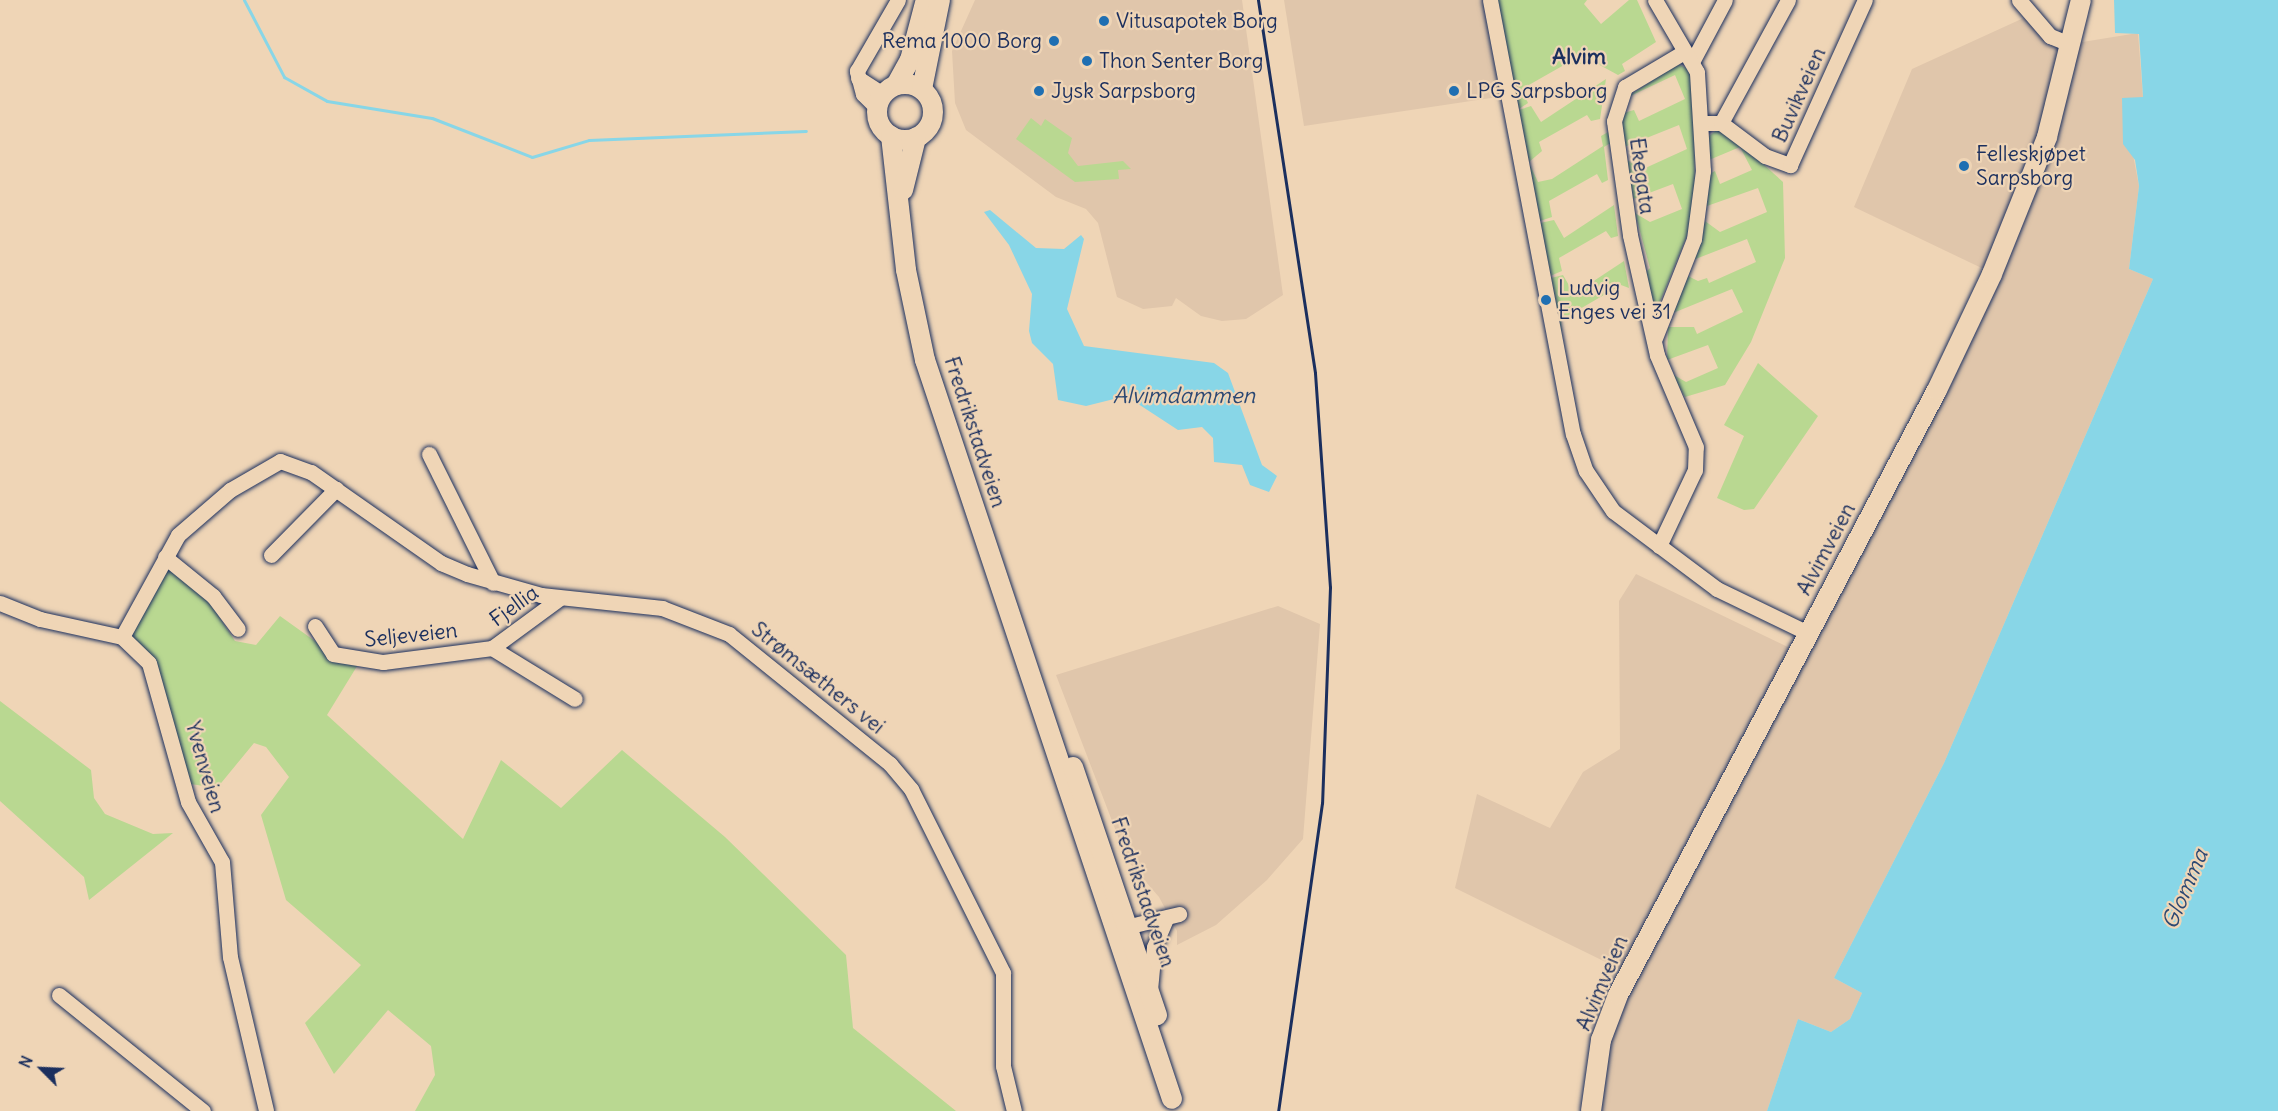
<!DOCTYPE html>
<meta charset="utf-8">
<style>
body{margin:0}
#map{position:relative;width:2278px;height:1111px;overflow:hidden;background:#efd5b6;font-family:Delius,sans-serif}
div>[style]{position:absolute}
.built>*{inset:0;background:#e0c6ab}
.green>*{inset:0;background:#b9d891}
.water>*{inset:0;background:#88d6e7}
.stream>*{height:3px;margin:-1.5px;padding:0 1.5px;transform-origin:1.5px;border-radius:1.5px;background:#88d6e7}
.roads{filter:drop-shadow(0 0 2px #1b2f5e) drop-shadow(0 0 2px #1b2f5e)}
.minor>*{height:15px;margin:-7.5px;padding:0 7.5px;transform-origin:7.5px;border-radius:7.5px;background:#efd5b6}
.major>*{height:20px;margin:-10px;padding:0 10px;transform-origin:10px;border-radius:10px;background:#efd5b6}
.major>.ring{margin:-10px;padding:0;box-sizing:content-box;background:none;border:20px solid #efd5b6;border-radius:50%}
.rail>*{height:3px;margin:-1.5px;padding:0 1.5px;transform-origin:1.5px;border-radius:1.5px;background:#1b2f5e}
.dots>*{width:16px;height:16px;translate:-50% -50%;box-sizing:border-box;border:3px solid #efd5b6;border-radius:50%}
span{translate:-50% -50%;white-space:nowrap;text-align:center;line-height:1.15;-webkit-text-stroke:4.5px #efd5b6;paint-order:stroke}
.poi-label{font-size:21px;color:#1b2f5e}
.left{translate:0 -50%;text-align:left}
.right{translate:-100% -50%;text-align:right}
.street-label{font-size:21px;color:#1b2f5e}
.neighbourhood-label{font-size:22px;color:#1b2f5e;font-weight:700}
.water-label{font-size:22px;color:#2b4873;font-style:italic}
.north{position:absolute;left:12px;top:1039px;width:60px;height:60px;-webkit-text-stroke:4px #efd5b6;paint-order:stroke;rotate:294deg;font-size:16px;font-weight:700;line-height:24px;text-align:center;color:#1b2f5e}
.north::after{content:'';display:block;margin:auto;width:21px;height:27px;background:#1b2f5e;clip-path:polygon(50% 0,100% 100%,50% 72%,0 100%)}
</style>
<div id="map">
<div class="built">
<div style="clip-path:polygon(975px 0,1242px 0,1283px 295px,1246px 319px,1222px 321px,1201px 316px,1176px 298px,1172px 306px,1143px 309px,1117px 297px,1098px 223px,1086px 209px,1056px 197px,966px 130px,955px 103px,952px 51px)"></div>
<div style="clip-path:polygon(1284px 0,1490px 0,1511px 95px,1304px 126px)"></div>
<div style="clip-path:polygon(2028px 16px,2070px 44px,2138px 33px,2143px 98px,2122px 98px,2139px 186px,2129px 269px,2153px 279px,1944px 763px,1834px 978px,1862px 993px,1850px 1019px,1831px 1032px,1798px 1019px,1767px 1111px,1592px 1111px,1628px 973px,1455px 888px,1477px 794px,1550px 828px,1583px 772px,1620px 749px,1619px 601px,1636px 574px,1798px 652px,1992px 273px,1854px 207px,1912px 69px)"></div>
<div style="clip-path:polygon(1278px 606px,1320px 624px,1303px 839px,1267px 880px,1216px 925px,1177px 945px,1177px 931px,1159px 897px,1127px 860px,1056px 675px)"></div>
</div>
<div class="green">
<div style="clip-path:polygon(1496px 0,1587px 0,1584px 4px,1601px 24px,1629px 0,1637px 0,1656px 42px,1622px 64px,1625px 71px,1618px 75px,1596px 63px,1564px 65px,1522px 89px,1528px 103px,1519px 109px)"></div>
<div style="clip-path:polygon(1678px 64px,1688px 69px,1694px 90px,1695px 216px,1657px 309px,1652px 308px,1645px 273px,1650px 268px,1635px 213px,1650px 222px,1682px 209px,1673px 184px,1633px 199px,1626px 159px,1641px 170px,1687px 149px,1679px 125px,1624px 147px,1620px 114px,1634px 110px,1639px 121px,1685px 99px,1675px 75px,1624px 99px)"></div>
<div style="clip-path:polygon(1606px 79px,1600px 119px,1591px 121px,1587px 115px,1539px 142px,1542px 151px,1529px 162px,1519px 110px,1531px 106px,1541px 122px)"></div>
<div style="clip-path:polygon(1031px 118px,1041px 126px,1045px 119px,1072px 138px,1068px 153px,1078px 166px,1123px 161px,1131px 169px,1118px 170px,1119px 179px,1075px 182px,1016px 139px)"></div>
<div style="clip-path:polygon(1718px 129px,1761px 162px,1783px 182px,1785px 258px,1751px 342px,1725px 385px,1685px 397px,1672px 374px,1686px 382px,1718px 368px,1708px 345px,1667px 360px,1668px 327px,1694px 327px,1697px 334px,1743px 312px,1732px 289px,1673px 313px,1688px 276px,1698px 281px,1707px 278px,1709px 283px,1756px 262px,1747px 239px,1693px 260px,1705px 221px,1720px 232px,1767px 212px,1758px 188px,1707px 206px,1709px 174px,1715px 171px,1720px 184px,1752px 170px,1740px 147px,1709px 160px,1708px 137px)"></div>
<div style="clip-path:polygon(1610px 131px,1612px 142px,1604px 147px,1608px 180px,1602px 183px,1597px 174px,1549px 201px,1552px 217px,1540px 221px,1529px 163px,1538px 182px,1552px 179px,1603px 146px,1601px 136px)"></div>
<div style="clip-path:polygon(1614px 205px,1618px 236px,1611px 238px,1606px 231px,1559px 258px,1562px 271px,1550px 276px,1540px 223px,1554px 220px,1564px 238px)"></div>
<div style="clip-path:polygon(1624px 261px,1629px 288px,1621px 285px,1561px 320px,1562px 334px,1551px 278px,1563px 275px,1574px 294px)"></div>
<div style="clip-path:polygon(1758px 363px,1818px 416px,1754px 509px,1744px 510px,1717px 498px,1744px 436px,1724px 425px)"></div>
<div style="clip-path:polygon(165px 557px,203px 592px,235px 641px,256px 645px,280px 616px,333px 654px,359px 663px,327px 715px,463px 839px,501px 760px,561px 808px,622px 750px,725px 837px,846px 955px,853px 1028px,956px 1111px,415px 1111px,435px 1075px,431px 1046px,388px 1010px,334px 1074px,305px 1023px,361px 965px,286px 900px,261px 815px,289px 777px,266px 747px,254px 743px,217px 788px,184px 783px,127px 625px)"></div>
<div style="clip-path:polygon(0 701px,91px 770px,94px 798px,105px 814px,153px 834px,173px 833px,89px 900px,84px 877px,0 801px)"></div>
</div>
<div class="water">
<div style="clip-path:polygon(2114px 0,2278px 0,2278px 1111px,1767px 1111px,1798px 1019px,1831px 1032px,1850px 1019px,1862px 993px,1834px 978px,1944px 763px,2153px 279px,2129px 269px,2139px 186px,2135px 160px,2123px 144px,2122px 98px,2143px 97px,2139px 34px,2115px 33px)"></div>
<div style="clip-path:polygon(990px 210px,1036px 248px,1064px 249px,1081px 235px,1084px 239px,1067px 309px,1084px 346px,1214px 363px,1228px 373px,1262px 465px,1277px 476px,1269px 492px,1250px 485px,1242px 465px,1214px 462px,1213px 438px,1202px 427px,1178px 430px,1126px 396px,1086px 406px,1058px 400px,1053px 364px,1032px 343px,1029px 331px,1032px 294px,1009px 245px,984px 212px)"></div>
</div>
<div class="stream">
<div style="left:244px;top:0;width:87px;rotate:62.5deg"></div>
<div style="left:284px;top:77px;width:49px;rotate:29.2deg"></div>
<div style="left:327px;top:101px;width:106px;rotate:9.2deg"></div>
<div style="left:432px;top:118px;width:107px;rotate:21.3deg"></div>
<div style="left:532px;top:157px;width:59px;rotate:-16.6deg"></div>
<div style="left:589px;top:140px;width:217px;rotate:-2.4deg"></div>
</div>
<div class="roads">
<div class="minor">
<div style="left:1490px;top:0;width:442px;rotate:79.2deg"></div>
<div style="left:1573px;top:434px;width:39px;rotate:71deg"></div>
<div style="left:1586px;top:471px;width:48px;rotate:56deg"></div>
<div style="left:1613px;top:511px;width:130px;rotate:36.9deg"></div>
<div style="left:1717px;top:589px;width:101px;rotate:25.8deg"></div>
<div style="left:2019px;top:0;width:48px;rotate:49.3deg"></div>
<div style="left:2050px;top:36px;width:22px;rotate:22deg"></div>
<div style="left:1692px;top:62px;width:70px;rotate:-62deg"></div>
<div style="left:858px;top:78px;width:30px;rotate:33deg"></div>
<div style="left:877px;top:108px;width:20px;rotate:-135deg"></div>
<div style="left:863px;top:94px;width:24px;rotate:-105deg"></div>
<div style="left:857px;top:71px;width:82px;rotate:-60deg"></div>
<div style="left:1702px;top:123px;width:19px"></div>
<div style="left:1721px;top:123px;width:55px;rotate:36.9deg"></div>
<div style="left:1765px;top:156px;width:27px;rotate:20deg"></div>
<div style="left:1790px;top:165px;width:181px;rotate:-65.6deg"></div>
<div style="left:1721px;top:123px;width:140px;rotate:-61.4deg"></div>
<div style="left:1655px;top:338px;width:106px;rotate:-68.5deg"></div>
<div style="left:1694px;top:239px;width:69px;rotate:-82.5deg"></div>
<div style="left:1703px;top:171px;width:99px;rotate:-93.5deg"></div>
<div style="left:1697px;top:72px;width:83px;rotate:-120.3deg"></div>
<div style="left:429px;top:454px;width:144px;rotate:63.6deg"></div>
<div style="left:1659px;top:546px;width:84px;rotate:-64.7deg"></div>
<div style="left:1695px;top:470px;width:23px;rotate:-88deg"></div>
<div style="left:1696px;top:447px;width:100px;rotate:-113deg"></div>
<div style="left:1657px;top:355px;width:123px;rotate:-102.7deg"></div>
<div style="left:1630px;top:235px;width:115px;rotate:-98deg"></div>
<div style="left:1614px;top:121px;width:36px;rotate:-72deg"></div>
<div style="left:1625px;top:87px;width:69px;rotate:-30.7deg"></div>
<div style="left:271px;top:555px;width:93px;rotate:-45.4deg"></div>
<div style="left:165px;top:557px;width:62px;rotate:39.1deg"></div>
<div style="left:213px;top:596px;width:41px;rotate:52.9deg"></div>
<div style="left:0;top:603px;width:43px;rotate:21.8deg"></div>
<div style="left:40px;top:619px;width:84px;rotate:12.4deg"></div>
<div style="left:122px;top:637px;width:37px;rotate:44deg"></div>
<div style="left:149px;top:663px;width:144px;rotate:74.3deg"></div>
<div style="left:188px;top:802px;width:69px;rotate:60.5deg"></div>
<div style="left:222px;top:862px;width:95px;rotate:85.2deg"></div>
<div style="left:230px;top:957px;width:158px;rotate:76.8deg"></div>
<div style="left:315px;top:626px;width:33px;rotate:57deg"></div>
<div style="left:333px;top:654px;width:51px;rotate:9.1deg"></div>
<div style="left:383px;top:662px;width:110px;rotate:-7.3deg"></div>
<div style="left:492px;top:648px;width:84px;rotate:-36.3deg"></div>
<div style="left:122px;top:637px;width:116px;rotate:-61.2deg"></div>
<div style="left:178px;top:535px;width:69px;rotate:-40.9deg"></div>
<div style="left:230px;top:490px;width:58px;rotate:-30.1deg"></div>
<div style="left:280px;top:461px;width:33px;rotate:20deg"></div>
<div style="left:311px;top:472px;width:159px;rotate:35deg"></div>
<div style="left:441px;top:563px;width:28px;rotate:23deg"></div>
<div style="left:467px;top:574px;width:77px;rotate:15.8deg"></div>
<div style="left:541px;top:595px;width:122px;rotate:6.1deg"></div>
<div style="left:662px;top:608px;width:72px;rotate:21.2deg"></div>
<div style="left:729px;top:634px;width:207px;rotate:38.9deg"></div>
<div style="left:890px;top:764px;width:33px;rotate:50deg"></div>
<div style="left:911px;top:789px;width:206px;rotate:63.4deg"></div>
<div style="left:1003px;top:973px;width:93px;rotate:90deg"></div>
<div style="left:1003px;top:1066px;width:46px;rotate:76.3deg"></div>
<div style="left:492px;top:648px;width:97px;rotate:31.6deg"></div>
<div style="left:1118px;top:929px;width:63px;rotate:-13.8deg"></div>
<div style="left:1150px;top:990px;width:43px;rotate:-84.7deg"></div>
<div style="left:1154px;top:947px;width:30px;rotate:-67deg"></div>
<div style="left:59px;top:995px;width:185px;rotate:38.9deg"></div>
</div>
<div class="major">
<div class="ring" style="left:877px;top:84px;width:36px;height:36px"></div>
<div style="left:896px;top:85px;width:29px;rotate:-61deg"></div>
<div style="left:910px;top:60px;width:59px;rotate:-75.3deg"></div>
<div style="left:922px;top:89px;width:91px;rotate:-78.6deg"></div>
<div style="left:891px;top:136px;width:135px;rotate:83.6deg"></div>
<div style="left:906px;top:270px;width:92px;rotate:78.1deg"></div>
<div style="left:925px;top:360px;width:779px;rotate:71.52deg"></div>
<div style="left:903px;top:190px;width:54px;rotate:-76deg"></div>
<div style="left:1073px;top:767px;width:262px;rotate:71.3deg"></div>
<div style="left:1591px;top:1111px;width:72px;rotate:-82deg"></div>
<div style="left:1601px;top:1040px;width:48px;rotate:-69.3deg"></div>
<div style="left:1618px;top:995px;width:684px;rotate:-62.2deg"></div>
<div style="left:1937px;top:390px;width:128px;rotate:-64.6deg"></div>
<div style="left:1992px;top:274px;width:148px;rotate:-68.1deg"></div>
<div style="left:2047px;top:137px;width:141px;rotate:-76.1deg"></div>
</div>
</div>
<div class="rail">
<div style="left:1258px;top:0;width:377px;rotate:81.3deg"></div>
<div style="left:1315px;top:373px;width:215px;rotate:86deg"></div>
<div style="left:1330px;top:587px;width:216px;rotate:92.1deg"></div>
<div style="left:1322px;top:803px;width:311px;rotate:98.1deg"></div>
</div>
<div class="dots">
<div style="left:1104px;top:21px;background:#1f6fb2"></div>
<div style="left:1054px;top:41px;background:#1f6fb2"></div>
<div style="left:1087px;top:61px;background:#1f6fb2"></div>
<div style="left:1039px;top:91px;background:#1f6fb2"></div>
<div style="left:1454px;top:91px;background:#1f6fb2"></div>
<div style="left:1964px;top:166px;background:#1f6fb2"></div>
<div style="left:1546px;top:300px;background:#1f6fb2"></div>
</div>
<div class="poi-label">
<span class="left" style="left:1116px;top:21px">Vitusapotek Borg</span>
<span class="right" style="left:1042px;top:41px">Rema 1000 Borg</span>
<span class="left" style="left:1099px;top:61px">Thon Senter Borg</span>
<span class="left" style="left:1051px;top:91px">Jysk Sarpsborg</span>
<span class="left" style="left:1466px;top:91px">LPG Sarpsborg</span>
<span class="left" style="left:1976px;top:166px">Felleskjøpet<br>Sarpsborg</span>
<span class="left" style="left:1558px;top:300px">Ludvig<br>Enges vei 31</span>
</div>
<div class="street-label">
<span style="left:1799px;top:95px;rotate:-66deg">Buvikveien</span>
<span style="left:1642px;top:176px;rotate:82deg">Ekegata</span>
<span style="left:975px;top:432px;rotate:72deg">Fredrikstadveien</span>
<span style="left:1826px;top:549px;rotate:-62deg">Alvimveien</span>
<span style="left:514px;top:606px;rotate:-36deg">Fjellia</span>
<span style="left:411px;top:635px;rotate:-6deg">Seljeveien</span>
<span style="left:818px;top:678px;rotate:39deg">Strømsæthers vei</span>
<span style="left:205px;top:767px;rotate:74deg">Yvenveien</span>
<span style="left:1143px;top:892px;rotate:71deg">Fredrikstadveien</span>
<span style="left:1602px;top:983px;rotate:-67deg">Alvimveien</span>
</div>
<div class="neighbourhood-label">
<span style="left:1579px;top:57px">Alvim</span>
</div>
<div class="water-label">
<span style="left:1184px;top:396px">Alvimdammen</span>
<span style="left:2185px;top:889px;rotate:-67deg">Glomma</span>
</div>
<div class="north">N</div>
</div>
